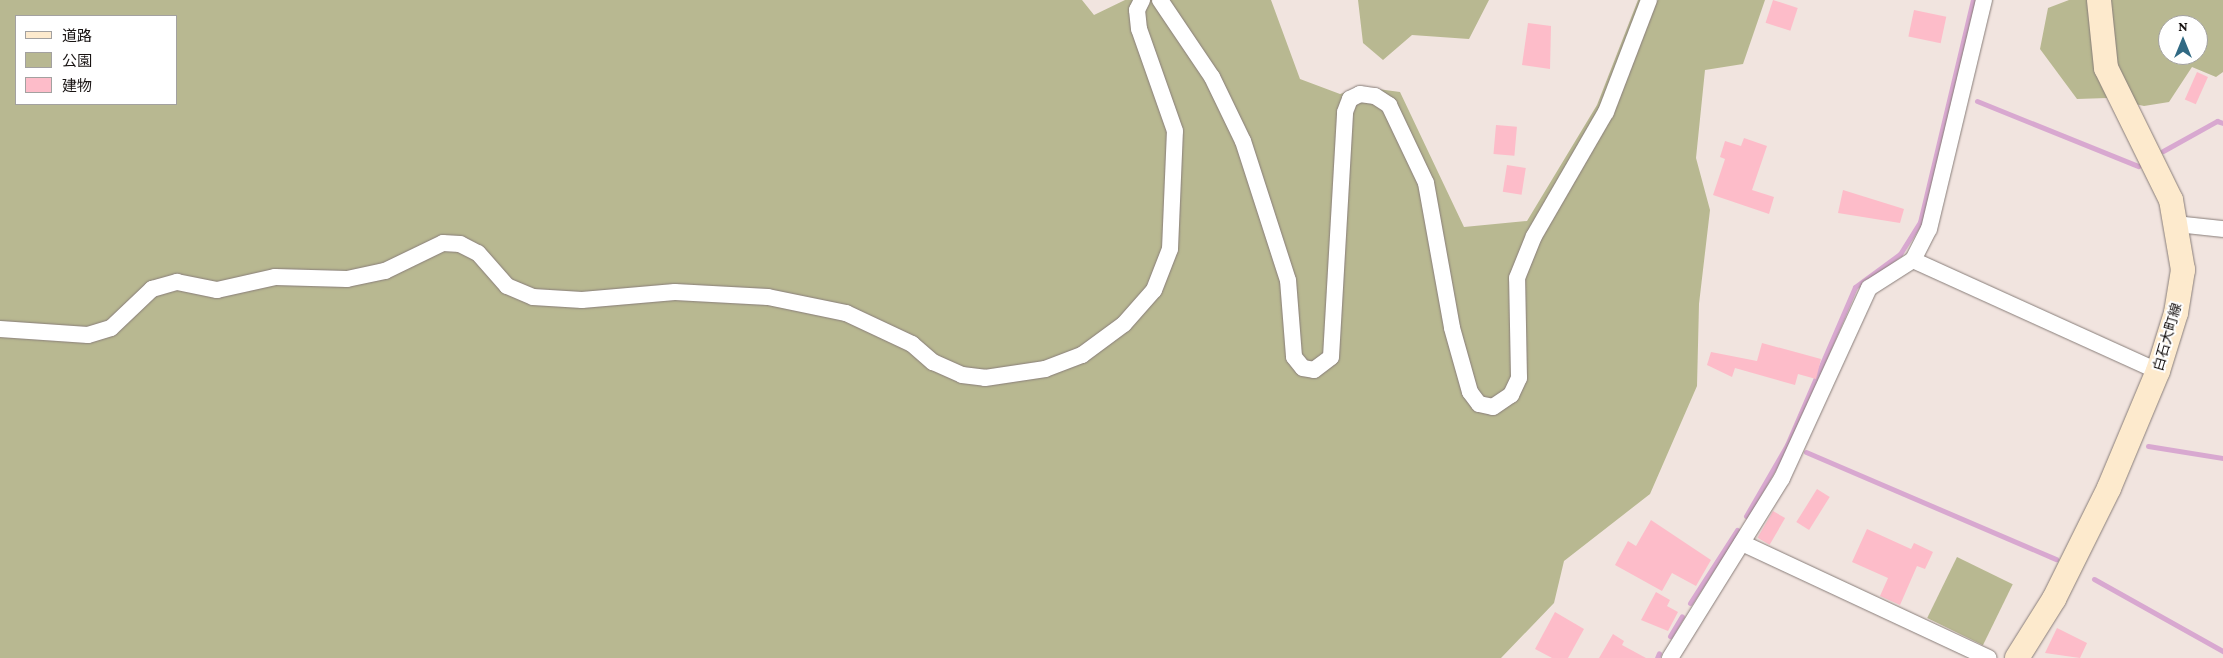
<!DOCTYPE html>
<meta charset="utf-8">
<style>
body{margin:0}
#map{position:relative;width:2223px;height:658px;overflow:hidden;background:#f1e4df;font-family:"Crimson Pro","Noto Sans JP",serif}
div>[style]{position:absolute}
.green>*{inset:0;background:#b8b891;transform-origin:0 0}
.stream>*{height:5px;margin:-2.5px;padding:0 2.5px;transform-origin:2.5px;border-radius:2.5px;background:#d8a8d0}
.building>*{inset:0;background:#fdbcc9;transform-origin:0 0}
.roads{filter:drop-shadow(0 0 1px #887d79) drop-shadow(0 0 1px #887d79)}
.minor>*{height:16px;margin:-8px;padding:0 8px;transform-origin:8px;border-radius:8px;background:#fff}
.secondary>*{height:24px;margin:-12px;padding:0 12px;transform-origin:12px;border-radius:12px;background:#fdeacd}
span{translate:-50% -50%;white-space:nowrap;text-align:center;line-height:1.15;-webkit-text-stroke:4px #fff;paint-order:stroke}
.street-label{font-size:14px;color:#181312}
.legend{position:absolute;left:15px;top:15px;width:162px;height:90px;box-sizing:border-box;background:#fff;border:1px solid #a3a1a0;margin:0;padding:6px 9px;list-style:none;font-size:15px;color:#181312}
.legend li{display:flex;align-items:center;gap:10px;height:25px}
.legend b{width:25px;border:1px solid #a3a1a0}
.north{position:absolute;left:2158px;top:15px;width:50px;height:50px;box-sizing:border-box;background:#fff;border:1px solid #a3a1a0;border-radius:50%;rotate:0deg;font-size:14px;font-weight:700;line-height:20px;text-align:center;color:#181312}
.north::after{content:'';display:block;margin:auto;width:18px;height:22px;background:#316a84;clip-path:polygon(50% 0,100% 100%,50% 72%,0 100%)}
</style>
<div id="map">
<div class="green">
<div style="clip-path:polygon(evenodd,0 0,1082px 0,1094px 15px,1125px 0,1271px 0,1300px 79px,1340px 94px,1363px 87px,1400px 92px,1464px 227px,1527px 221px,1597px 105px,1638px 0,1765px 0,1743px 64px,1705px 70px,1696px 158px,1710px 210px,1699px 304px,1697px 386px,1650px 494px,1564px 561px,1554px 603px,1501px 658px,0 658px,0 0,16px 16px,176px 16px,176px 104px,16px 104px,16px 16px)"></div>
<div style="clip-path:polygon(1358px 0,1489px 0,1469px 39px,1412px 35px,1383px 60px,1363px 43px)"></div>
<div style="clip-path:polygon(evenodd,2069px 0,2223px 0,2223px 72px,2216px 77px,2192px 67px,2169px 102px,2144px 106px,2107px 98px,2077px 99px,2040px 49px,2048px 8px,2069px 0,2168px 25px,2198px 25px,2198px 55px,2168px 55px,2168px 25px)"></div>
<div style="left:1957px;top:557px;width:62px;height:68px;rotate:26deg"></div>
</div>
<div class="stream">
<div style="left:1977px;top:101px;width:174px;rotate:22deg"></div>
<div style="left:2163px;top:151px;width:62px;rotate:-29.1deg"></div>
<div style="left:2217px;top:121px;width:6px;rotate:18deg"></div>
<div style="left:2148px;top:446px;width:76px;rotate:9.1deg"></div>
<div style="left:1806px;top:452px;width:272px;rotate:23.2deg"></div>
<div style="left:1746px;top:516px;width:82px;rotate:-60deg"></div>
<div style="left:1787px;top:445px;width:172px;rotate:-66.7deg"></div>
<div style="left:1855px;top:287px;width:56px;rotate:-36.3deg"></div>
<div style="left:1900px;top:254px;width:38px;rotate:-58deg"></div>
<div style="left:1920px;top:222px;width:228px;rotate:-76.6deg"></div>
<div style="left:2094px;top:579px;width:148px;rotate:29.2deg"></div>
<div style="left:1690px;top:603px;width:87px;rotate:-57.2deg"></div>
<div style="left:1670px;top:636px;width:23px;rotate:-59deg"></div>
<div style="left:1657px;top:658px;width:5px;rotate:-68deg"></div>
</div>
<div class="building">
<div style="left:1773px;top:0;width:26px;height:24px;rotate:18deg"></div>
<div style="left:1914px;top:10px;width:33px;height:27px;rotate:12deg"></div>
<div style="clip-path:polygon(1528px 23px,1551px 26px,1550px 69px,1522px 65px)"></div>
<div style="left:2197px;top:72px;width:12px;height:30px;rotate:24deg"></div>
<div style="left:1496px;top:125px;width:21px;height:29px;rotate:5deg"></div>
<div style="clip-path:polygon(1744px 138px,1767px 146px,1752px 190px,1774px 197px,1769px 214px,1713px 195px,1725px 159px,1720px 157px,1725px 141px,1741px 146px)"></div>
<div style="left:1507px;top:165px;width:19px;height:27px;rotate:9deg"></div>
<div style="clip-path:polygon(1843px 190px,1904px 209px,1900px 223px,1838px 213px)"></div>
<div style="clip-path:polygon(1762px 343px,1821px 359px,1816px 379px,1798px 374px,1795px 385px,1735px 368px,1732px 377px,1707px 365px,1711px 352px,1757px 361px)"></div>
<div style="left:1817px;top:489px;width:15px;height:39px;rotate:32deg"></div>
<div style="left:1773px;top:511px;width:14px;height:31px;rotate:30deg"></div>
<div style="clip-path:polygon(1651px 520px,1711px 560px,1696px 586px,1672px 573px,1662px 591px,1615px 565px,1628px 541px,1636px 546px)"></div>
<div style="clip-path:polygon(1867px 529px,1911px 549px,1914px 543px,1933px 552px,1925px 569px,1917px 566px,1900px 605px,1880px 596px,1888px 578px,1852px 562px)"></div>
<div style="clip-path:polygon(1656px 592px,1670px 600px,1667px 606px,1678px 612px,1668px 631px,1641px 620px)"></div>
<div style="clip-path:polygon(1555px 612px,1584px 629px,1568px 658px,1552px 658px,1535px 649px)"></div>
<div style="clip-path:polygon(2057px 628px,2087px 643px,2080px 658px,2045px 653px)"></div>
<div style="clip-path:polygon(1613px 634px,1624px 641px,1622px 645px,1646px 658px,1599px 658px)"></div>
</div>
<div class="roads">
<div class="minor">
<div style="left:1160px;top:0;width:93px;rotate:56deg"></div>
<div style="left:1212px;top:77px;width:71px;rotate:64.2deg"></div>
<div style="left:1243px;top:141px;width:146px;rotate:72.1deg"></div>
<div style="left:1288px;top:280px;width:77px;rotate:85.5deg"></div>
<div style="left:1294px;top:357px;width:14px;rotate:51deg"></div>
<div style="left:1303px;top:368px;width:11px;rotate:10deg"></div>
<div style="left:1314px;top:370px;width:21px;rotate:-37deg"></div>
<div style="left:1331px;top:357px;width:245px;rotate:-86.7deg"></div>
<div style="left:1345px;top:112px;width:14px;rotate:-69deg"></div>
<div style="left:1350px;top:99px;width:11px;rotate:-27deg"></div>
<div style="left:1360px;top:94px;width:15px;rotate:8deg"></div>
<div style="left:1375px;top:96px;width:17px;rotate:33deg"></div>
<div style="left:1389px;top:105px;width:86px;rotate:64.6deg"></div>
<div style="left:1426px;top:183px;width:147px;rotate:79.8deg"></div>
<div style="left:1452px;top:328px;width:66px;rotate:74.3deg"></div>
<div style="left:1470px;top:392px;width:15px;rotate:53deg"></div>
<div style="left:1479px;top:404px;width:14px;rotate:12deg"></div>
<div style="left:1493px;top:407px;width:22px;rotate:-34deg"></div>
<div style="left:1511px;top:395px;width:19px;rotate:-65deg"></div>
<div style="left:1519px;top:378px;width:100px;rotate:-91.1deg"></div>
<div style="left:1517px;top:278px;width:45px;rotate:-68deg"></div>
<div style="left:1534px;top:236px;width:143px;rotate:-59.9deg"></div>
<div style="left:1606px;top:112px;width:120px;rotate:-69deg"></div>
<div style="left:2176px;top:224px;width:47px;rotate:6.1deg"></div>
<div style="left:1913px;top:260px;width:269px;rotate:24.4deg"></div>
<div style="left:0;top:329px;width:88px;rotate:3.9deg"></div>
<div style="left:88px;top:335px;width:24px;rotate:-17deg"></div>
<div style="left:111px;top:328px;width:57px;rotate:-43.6deg"></div>
<div style="left:152px;top:289px;width:26px;rotate:-16deg"></div>
<div style="left:177px;top:282px;width:41px;rotate:11.3deg"></div>
<div style="left:217px;top:290px;width:59px;rotate:-12.6deg"></div>
<div style="left:275px;top:277px;width:72px;rotate:1.6deg"></div>
<div style="left:347px;top:279px;width:39px;rotate:-12deg"></div>
<div style="left:385px;top:271px;width:64px;rotate:-25.8deg"></div>
<div style="left:443px;top:243px;width:17px;rotate:3deg"></div>
<div style="left:460px;top:244px;width:20px;rotate:27deg"></div>
<div style="left:478px;top:253px;width:44px;rotate:48.7deg"></div>
<div style="left:507px;top:286px;width:28px;rotate:23deg"></div>
<div style="left:533px;top:297px;width:49px;rotate:3.5deg"></div>
<div style="left:582px;top:300px;width:93px;rotate:-4.9deg"></div>
<div style="left:675px;top:292px;width:93px;rotate:3.1deg"></div>
<div style="left:768px;top:297px;width:80px;rotate:11.6deg"></div>
<div style="left:846px;top:313px;width:73px;rotate:25.2deg"></div>
<div style="left:912px;top:344px;width:28px;rotate:41deg"></div>
<div style="left:933px;top:362px;width:32px;rotate:24deg"></div>
<div style="left:962px;top:375px;width:23px;rotate:7deg"></div>
<div style="left:985px;top:378px;width:61px;rotate:-8.5deg"></div>
<div style="left:1045px;top:369px;width:40px;rotate:-21deg"></div>
<div style="left:1082px;top:355px;width:52px;rotate:-36.4deg"></div>
<div style="left:1124px;top:324px;width:45px;rotate:-48.6deg"></div>
<div style="left:1154px;top:290px;width:44px;rotate:-68.7deg"></div>
<div style="left:1170px;top:249px;width:118px;rotate:-87.6deg"></div>
<div style="left:1175px;top:131px;width:108px;rotate:-109.4deg"></div>
<div style="left:1139px;top:29px;width:19px;rotate:-96deg"></div>
<div style="left:1137px;top:10px;width:11px;rotate:-63deg"></div>
<div style="left:1742px;top:543px;width:272px;rotate:25deg"></div>
<div style="left:1670px;top:658px;width:212px;rotate:-58.1deg"></div>
<div style="left:1782px;top:478px;width:209px;rotate:-65.4deg"></div>
<div style="left:1869px;top:288px;width:52px;rotate:-32.5deg"></div>
<div style="left:1913px;top:260px;width:35px;rotate:-63deg"></div>
<div style="left:1929px;top:229px;width:236px;rotate:-76.5deg"></div>
</div>
<div class="secondary">
<div style="left:2017px;top:658px;width:70px;rotate:-57.9deg"></div>
<div style="left:2054px;top:599px;width:124px;rotate:-63.6deg"></div>
<div style="left:2109px;top:488px;width:127px;rotate:-67.3deg"></div>
<div style="left:2158px;top:371px;width:61px;rotate:-72.8deg"></div>
<div style="left:2176px;top:313px;width:44px;rotate:-80.8deg"></div>
<div style="left:2183px;top:270px;width:71px;rotate:-99.7deg"></div>
<div style="left:2171px;top:200px;width:147px;rotate:-116.2deg"></div>
<div style="left:2106px;top:68px;width:68px;rotate:-95.9deg"></div>
</div>
</div>
<div class="street-label">
<span style="left:2167px;top:337px;rotate:-74deg">白石大町線</span>
</div>
<ul class="legend">
<li><b style="height:6px;background:#fdeacd"></b>道路</li>
<li><b style="height:14px;background:#b8b891"></b>公園</li>
<li><b style="height:14px;background:#fdbcc9"></b>建物</li>
</ul>
<div class="north">N</div>
</div>
